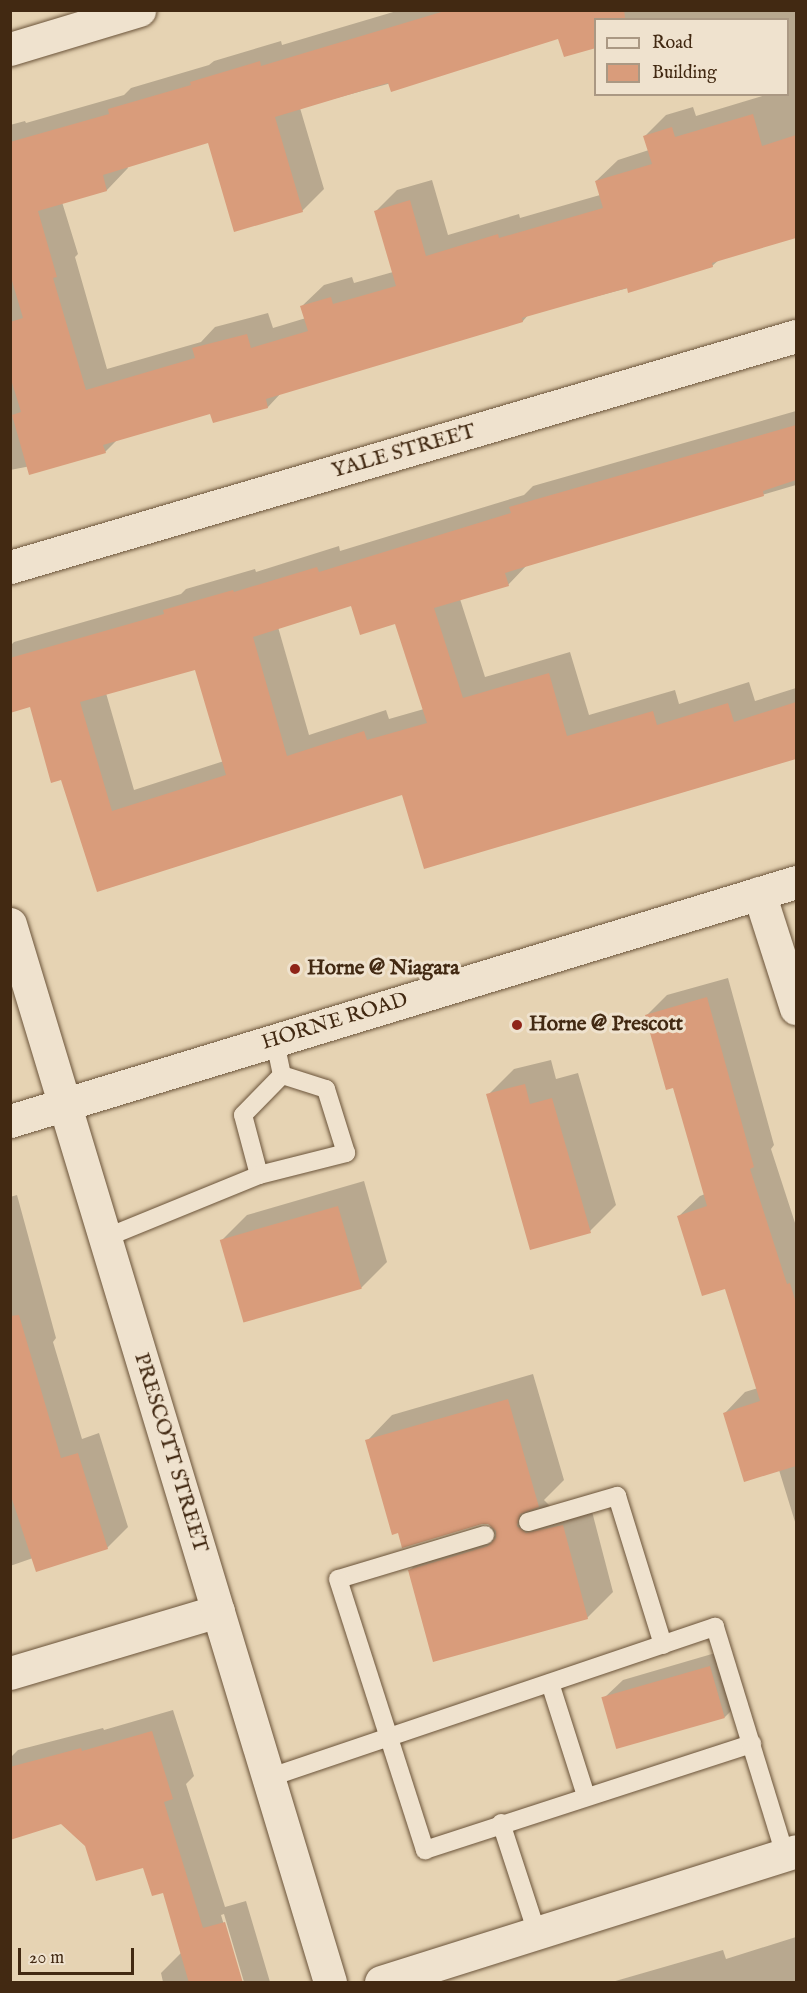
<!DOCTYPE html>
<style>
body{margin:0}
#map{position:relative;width:807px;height:1993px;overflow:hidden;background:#e6d3b3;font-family:"IM FELL English",serif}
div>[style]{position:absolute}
.shadow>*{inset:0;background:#0003}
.building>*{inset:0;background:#d99c7b;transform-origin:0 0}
.roads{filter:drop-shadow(0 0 2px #6b543a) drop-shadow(0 0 2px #6b543a)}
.lane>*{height:18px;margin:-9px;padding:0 9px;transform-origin:9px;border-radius:9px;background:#efe2ce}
.street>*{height:33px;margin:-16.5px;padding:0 16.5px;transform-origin:16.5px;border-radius:16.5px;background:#efe2ce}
.secondary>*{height:33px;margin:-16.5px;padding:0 16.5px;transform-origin:16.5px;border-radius:16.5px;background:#efe2ce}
.dots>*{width:16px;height:16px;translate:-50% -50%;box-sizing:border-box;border:3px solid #efe2ce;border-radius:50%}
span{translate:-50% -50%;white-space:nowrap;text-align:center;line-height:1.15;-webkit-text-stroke:6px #efe2ce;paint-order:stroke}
.street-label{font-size:21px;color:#422912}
.poi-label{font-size:21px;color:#422912;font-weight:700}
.left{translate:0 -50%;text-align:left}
.frame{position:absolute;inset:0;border:12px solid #422912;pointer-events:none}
.legend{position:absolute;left:594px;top:18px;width:195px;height:78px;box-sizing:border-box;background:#efe2ce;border:2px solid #aa9883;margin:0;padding:8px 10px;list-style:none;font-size:18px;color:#422912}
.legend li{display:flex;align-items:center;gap:12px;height:30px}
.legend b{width:30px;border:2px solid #aa9883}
.scale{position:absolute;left:18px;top:1948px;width:116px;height:27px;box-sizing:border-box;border:3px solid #422912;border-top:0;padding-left:8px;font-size:18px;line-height:21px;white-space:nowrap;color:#422912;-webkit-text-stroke:4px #efe2ce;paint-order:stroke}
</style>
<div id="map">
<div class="shadow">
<div style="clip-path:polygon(evenodd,400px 10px,796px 10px,796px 237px,720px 259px,712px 266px,529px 314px,523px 321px,282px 392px,268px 407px,211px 412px,117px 440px,105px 452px,10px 470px,10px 125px,25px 121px,26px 123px,124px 95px,131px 88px,209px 65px,214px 61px,281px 41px,282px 45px,400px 10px,596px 20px,788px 20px,788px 94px,769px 94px,696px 116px,693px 107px,666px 115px,645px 136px,649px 150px,618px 160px,596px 181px,600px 195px,520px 218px,519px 214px,448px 235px,432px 180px,397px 190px,376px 211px,393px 272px,354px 283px,352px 277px,324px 285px,302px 306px,306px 318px,273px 328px,268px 313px,215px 327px,201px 342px,107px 369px,75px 257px,78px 254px,62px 202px,107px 190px,128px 168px,127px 166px,209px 141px,302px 211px,324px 189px,300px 108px,559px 37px,596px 20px)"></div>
<div style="clip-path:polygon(evenodd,796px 411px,796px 485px,528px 564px,508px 585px,460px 599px,485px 677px,570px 652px,589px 715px,675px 690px,679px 704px,749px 682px,755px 701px,796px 688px,796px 758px,425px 867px,403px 793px,98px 891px,62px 779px,31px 705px,10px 711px,10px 646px,14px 642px,181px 594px,186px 589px,255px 569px,256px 572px,339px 546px,340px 551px,524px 495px,533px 486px,796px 411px,352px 604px,396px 623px,424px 709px,389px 719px,386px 710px,309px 735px,278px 627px,352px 604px,796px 411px,196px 668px,224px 761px,134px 790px,106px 693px,196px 668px)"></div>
<div style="clip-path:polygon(728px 978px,774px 1145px,771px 1149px,796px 1226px,796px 1525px,779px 1470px,725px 1413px,745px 1392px,758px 1388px,726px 1287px,679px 1216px,700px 1196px,705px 1194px,674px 1086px,647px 1015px,667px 995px)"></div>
<div style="clip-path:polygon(551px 1060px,556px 1079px,578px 1073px,616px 1205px,590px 1231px,488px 1095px,514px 1069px)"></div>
<div style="clip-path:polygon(364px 1181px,387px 1262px,361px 1288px,221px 1241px,247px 1215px)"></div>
<div style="clip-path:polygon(17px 1195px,56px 1338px,53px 1342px,82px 1439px,99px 1433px,128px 1527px,107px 1548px,33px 1558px,10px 1566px,10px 1499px,14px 1498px,10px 1488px,10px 1197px)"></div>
<div style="clip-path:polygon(533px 1374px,564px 1480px,544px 1500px,552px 1508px,589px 1500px,613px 1592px,587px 1618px,410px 1570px,436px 1544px,493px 1527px,367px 1441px,392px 1415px)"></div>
<div style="clip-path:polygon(729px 1649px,743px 1699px,725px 1717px,604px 1698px,623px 1680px)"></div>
<div style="clip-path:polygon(173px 1710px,194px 1776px,186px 1784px,225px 1907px,246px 1901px,270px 1982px,244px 1982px,224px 1914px,221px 1915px,241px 1982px,163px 1982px,161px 1973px,181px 1953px,164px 1891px,144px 1866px,87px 1845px,62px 1823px,10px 1838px,10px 1758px,18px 1750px,103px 1728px,104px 1730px)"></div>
<div style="clip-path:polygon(796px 1937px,796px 1982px,612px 1982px,723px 1950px,726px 1959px)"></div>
</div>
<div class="building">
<div style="clip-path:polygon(448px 10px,624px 10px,625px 18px,596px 20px,596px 48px,564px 57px,558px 39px,391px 92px,388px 83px,275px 117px,303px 212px,234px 232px,208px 143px,103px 175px,107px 191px,38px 211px,57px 277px,53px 278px,86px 390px,195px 358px,192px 348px,247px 334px,251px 348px,308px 331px,300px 306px,331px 297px,333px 304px,396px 286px,374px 211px,410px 200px,426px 256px,498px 234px,499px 238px,603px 208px,595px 181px,652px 164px,643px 136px,672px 127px,675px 137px,753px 114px,762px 146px,796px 135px,796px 238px,712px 263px,713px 267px,628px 293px,627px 288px,522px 318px,523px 322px,266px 399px,268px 408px,213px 423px,210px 414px,103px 445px,106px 453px,29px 475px,12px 415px,21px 412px,10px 376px,10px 322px,23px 318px,10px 274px,10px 142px,109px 114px,108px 109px,191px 85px,190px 82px,260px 61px,261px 66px)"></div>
<div style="clip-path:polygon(evenodd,796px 425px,796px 480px,763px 491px,764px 496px,505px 573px,509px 586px,434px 608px,463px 698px,549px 673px,567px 736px,653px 711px,657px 725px,728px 703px,734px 722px,796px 702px,796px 759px,424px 869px,402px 795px,97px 892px,61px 780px,51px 783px,30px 707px,10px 713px,10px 658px,164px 614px,163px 610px,233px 590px,234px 592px,317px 567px,319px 572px,511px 513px,509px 507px,796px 425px,351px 606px,360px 635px,395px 624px,427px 723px,367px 740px,364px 731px,287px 756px,253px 637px,351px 606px,796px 425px,195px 670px,226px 775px,112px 811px,80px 702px,195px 670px)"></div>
<div style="clip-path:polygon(707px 997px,754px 1167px,750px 1169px,787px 1284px,790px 1283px,796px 1303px,796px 1466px,744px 1482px,723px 1413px,760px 1401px,725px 1289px,702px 1296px,677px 1216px,707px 1206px,673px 1088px,666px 1090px,645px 1015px)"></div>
<div style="clip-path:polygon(525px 1084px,530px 1104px,552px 1098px,591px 1233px,530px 1250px,486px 1094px)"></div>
<div style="left:338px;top:1206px;width:86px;height:123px;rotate:74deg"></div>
<div style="clip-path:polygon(19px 1315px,61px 1458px,78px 1453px,108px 1549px,36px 1572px,10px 1493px,10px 1316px)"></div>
<div style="clip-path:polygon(508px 1399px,539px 1507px,520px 1514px,517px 1526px,526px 1533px,563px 1525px,588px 1619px,433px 1662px,408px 1570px,488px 1546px,496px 1538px,496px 1531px,488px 1524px,482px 1524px,402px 1548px,398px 1533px,392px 1535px,365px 1440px)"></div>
<div style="left:710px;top:1666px;width:54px;height:113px;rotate:74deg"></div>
<div style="clip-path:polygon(152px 1731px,173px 1799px,164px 1802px,203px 1928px,225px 1922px,243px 1983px,189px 1983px,163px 1893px,152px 1896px,143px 1868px,96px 1881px,85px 1846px,61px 1824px,10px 1840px,10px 1767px,81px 1748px,82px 1751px)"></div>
</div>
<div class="roads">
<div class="lane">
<div style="left:259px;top:1175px;width:62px;rotate:-104.9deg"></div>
<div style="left:243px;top:1115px;width:56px;rotate:-45.7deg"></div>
<div style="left:105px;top:1238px;width:166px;rotate:-22.2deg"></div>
<div style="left:259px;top:1175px;width:90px;rotate:-14.2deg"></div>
<div style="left:346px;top:1153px;width:67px;rotate:-107.4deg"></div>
<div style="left:326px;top:1089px;width:46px;rotate:-162.3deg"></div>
<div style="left:282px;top:1075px;width:35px;rotate:-102deg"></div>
<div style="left:528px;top:1522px;width:93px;rotate:-16.3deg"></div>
<div style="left:617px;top:1496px;width:156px;rotate:72.8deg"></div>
<div style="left:485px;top:1535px;width:153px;rotate:163.3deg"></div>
<div style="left:338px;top:1579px;width:285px;rotate:72.2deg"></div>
<div style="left:425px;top:1850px;width:344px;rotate:-18deg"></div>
<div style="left:550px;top:1683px;width:119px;rotate:72.3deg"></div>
<div style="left:268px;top:1778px;width:472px;rotate:-18.7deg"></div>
<div style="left:715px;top:1627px;width:238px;rotate:72.9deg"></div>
<div style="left:501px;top:1823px;width:116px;rotate:71.9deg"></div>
</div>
<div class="street">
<div style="left:10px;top:49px;width:135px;rotate:-16.8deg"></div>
<div style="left:10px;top:567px;width:819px;rotate:-16.38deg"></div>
<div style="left:759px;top:893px;width:121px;rotate:72.2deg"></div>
<div style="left:10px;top:1673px;width:217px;rotate:-16.6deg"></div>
<div style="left:381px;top:1982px;width:435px;rotate:-17.5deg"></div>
</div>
<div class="secondary">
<div style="left:10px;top:924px;width:1105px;rotate:73.17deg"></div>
<div style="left:10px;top:1121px;width:822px;rotate:-16.91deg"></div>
</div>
</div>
<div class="dots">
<div style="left:295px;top:969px;background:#8f2418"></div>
<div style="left:517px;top:1025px;background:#8f2418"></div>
</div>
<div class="street-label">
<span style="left:404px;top:452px;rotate:-16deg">YALE STREET</span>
<span style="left:335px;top:1022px;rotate:-17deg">HORNE ROAD</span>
<span style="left:170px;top:1453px;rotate:73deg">PRESCOTT STREET</span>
</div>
<div class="poi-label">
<span class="left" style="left:307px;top:969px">Horne @ Niagara</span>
<span class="left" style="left:529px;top:1025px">Horne @ Prescott</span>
</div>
<div class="frame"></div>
<ul class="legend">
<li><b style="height:8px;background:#efe2ce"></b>Road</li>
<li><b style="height:16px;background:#d99c7b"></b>Building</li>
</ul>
<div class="scale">20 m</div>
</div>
